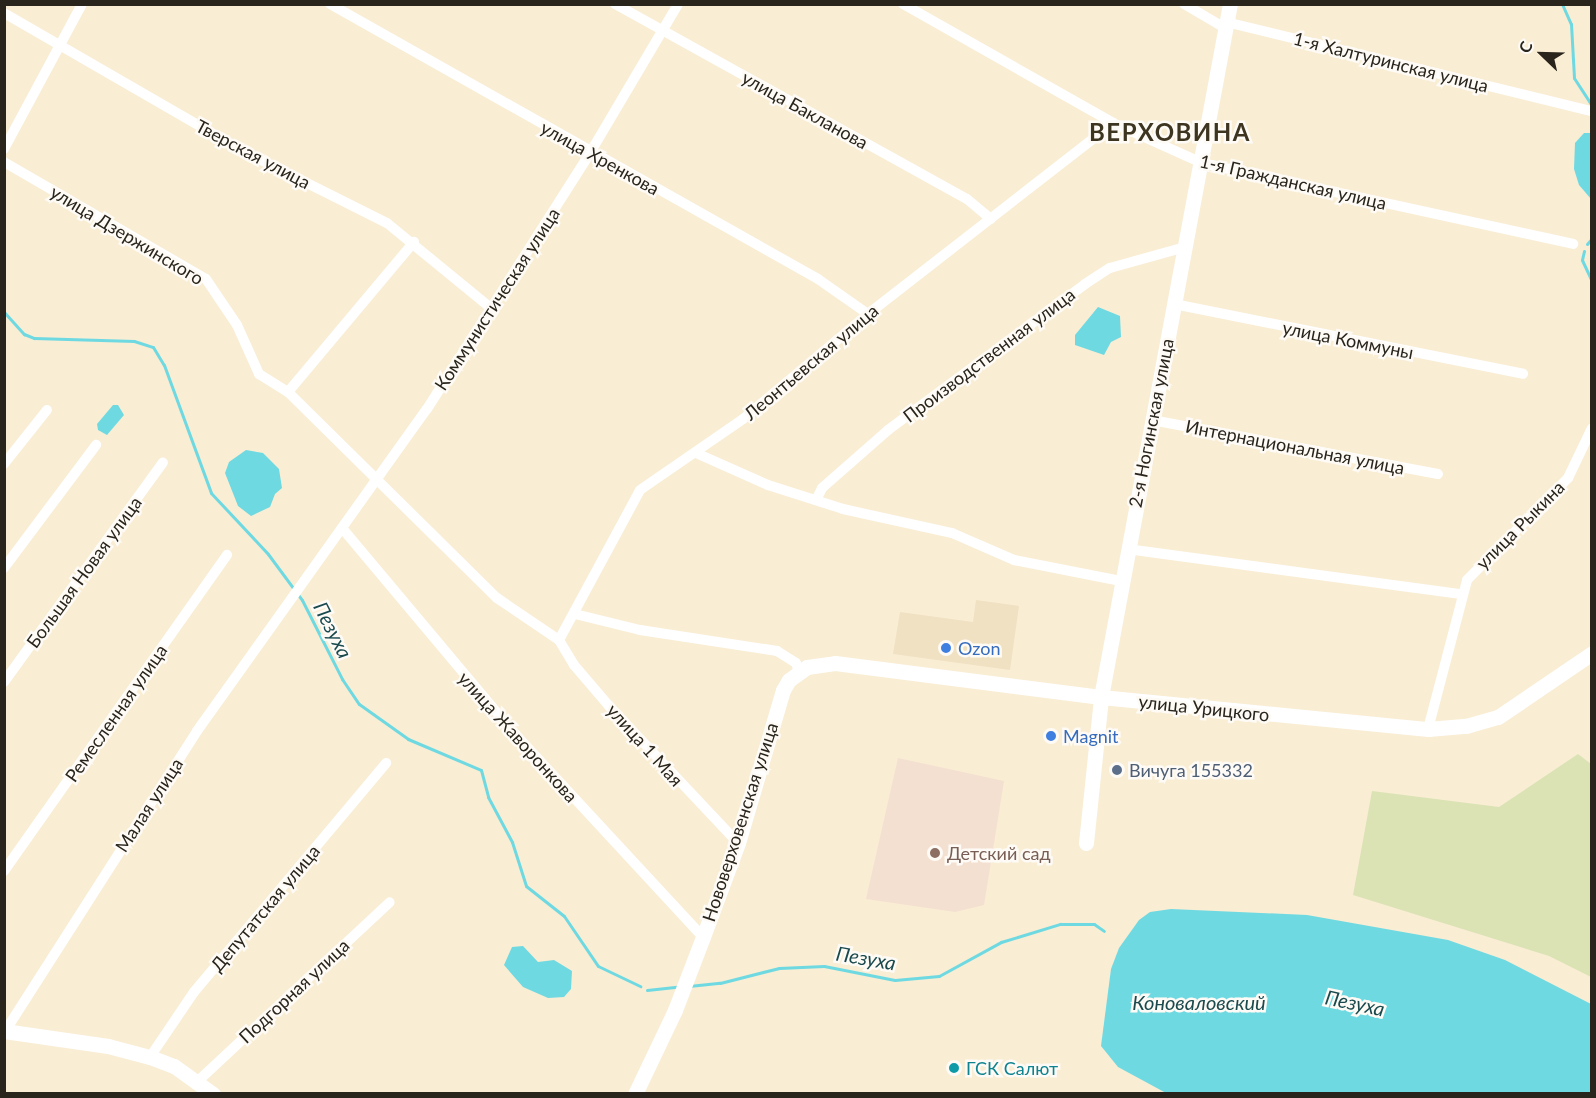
<!DOCTYPE html>
<meta charset="utf-8">
<style>
body{margin:0}
#map{position:relative;width:1596px;height:1098px;overflow:hidden;background:#f9edd4;font-family:Lato,sans-serif}
div>[style]{position:absolute}
.built>*{inset:0;background:#f0e1c2}
.education>*{inset:0;background:#f4e0d1}
.green>*{inset:0;background:#dbe3b4}
.water>*{inset:0;background:#6fd9e2}
.stream>*{height:3px;margin:-1.5px;padding:0 1.5px;transform-origin:1.5px;border-radius:1.5px;background:#6fd9e2}
.street>*{height:10px;margin:-5px;padding:0 5px;transform-origin:5px;border-radius:5px;background:#fff}
.secondary>*{height:15px;margin:-7.5px;padding:0 7.5px;transform-origin:7.5px;border-radius:7.5px;background:#fff}
.dots>*{width:16px;height:16px;translate:-50% -50%;box-sizing:border-box;border:3px solid #fefbf6;border-radius:50%}
span{translate:-50% -50%;white-space:nowrap;text-align:center;line-height:1.15;-webkit-text-stroke:5px #fefbf6;paint-order:stroke}
.street-label{font-size:18px;color:#29251c}
.shop-label{font-size:18px;color:#366cbe}
.left{translate:0 -50%;text-align:left}
.service-label{font-size:18px;color:#4e5e75}
.education-label{font-size:18px;color:#785e54}
.culture-label{font-size:18px;color:#0d838f}
.water-label{font-size:20px;color:#1a4a4e;font-style:italic}
.district-label{font-size:24px;color:#3e3521;font-weight:700;letter-spacing:1.5px}
.frame{position:absolute;inset:0;border:6px solid #29251c;pointer-events:none}
.north{position:absolute;left:1512px;top:24px;width:60px;height:60px;-webkit-text-stroke:4px #fefbf6;paint-order:stroke;rotate:293deg;font-size:16px;font-weight:700;line-height:24px;text-align:center;color:#29251c}
.north::after{content:'';display:block;margin:auto;width:21px;height:27px;background:#29251c;clip-path:polygon(50% 0,100% 100%,50% 72%,0 100%)}
</style>
<div id="map">
<div class="built">
<div style="clip-path:polygon(976px 600px,1019px 606px,1010px 670px,893px 654px,900px 612px,973px 622px)"></div>
</div>
<div class="education">
<div style="clip-path:polygon(898px 758px,1004px 781px,984px 905px,955px 912px,866px 899px)"></div>
</div>
<div class="green">
<div style="clip-path:polygon(1578px 754px,1591px 764px,1591px 977px,1549px 956px,1353px 895px,1372px 791px,1499px 807px)"></div>
</div>
<div class="water">
<div style="clip-path:polygon(1584px 133px,1591px 133px,1591px 199px,1579px 185px,1574px 169px,1575px 143px)"></div>
<div style="clip-path:polygon(1098px 307px,1120px 316px,1121px 337px,1111px 342px,1104px 355px,1075px 345px,1075px 335px)"></div>
<div style="clip-path:polygon(113px 405px,118px 405px,124px 415px,107px 435px,98px 430px,97px 424px)"></div>
<div style="clip-path:polygon(246px 450px,263px 453px,279px 469px,282px 488px,275px 494px,270px 507px,251px 516px,238px 506px,225px 473px,229px 462px)"></div>
<div style="clip-path:polygon(1171px 909px,1307px 915px,1448px 940px,1505px 960px,1591px 1004px,1591px 1093px,1166px 1093px,1118px 1067px,1101px 1046px,1111px 969px,1119px 948px,1139px 920px,1150px 912px)"></div>
<div style="clip-path:polygon(523px 946px,538px 962px,554px 960px,572px 971px,571px 989px,564px 997px,548px 998px,523px 987px,504px 965px,512px 947px)"></div>
</div>
<div class="stream">
<div style="left:1562px;top:4px;width:22px;rotate:66deg"></div>
<div style="left:1571px;top:24px;width:54px;rotate:86.8deg"></div>
<div style="left:1574px;top:78px;width:33px;rotate:57deg"></div>
<div style="left:1587px;top:244px;width:8px;rotate:-50deg"></div>
<div style="left:1584px;top:251px;width:9px;rotate:103deg"></div>
<div style="left:1582px;top:260px;width:23px;rotate:65deg"></div>
<div style="left:4px;top:312px;width:30px;rotate:48deg"></div>
<div style="left:24px;top:334px;width:11px;rotate:22deg"></div>
<div style="left:34px;top:338px;width:100px;rotate:1.7deg"></div>
<div style="left:134px;top:341px;width:20px;rotate:18deg"></div>
<div style="left:153px;top:347px;width:21px;rotate:59deg"></div>
<div style="left:164px;top:365px;width:136px;rotate:69.8deg"></div>
<div style="left:211px;top:493px;width:83px;rotate:46.9deg"></div>
<div style="left:268px;top:554px;width:57px;rotate:53.5deg"></div>
<div style="left:302px;top:600px;width:89px;rotate:63.1deg"></div>
<div style="left:342px;top:679px;width:30px;rotate:56deg"></div>
<div style="left:359px;top:704px;width:60px;rotate:35.5deg"></div>
<div style="left:408px;top:739px;width:79px;rotate:23deg"></div>
<div style="left:481px;top:770px;width:28px;rotate:75deg"></div>
<div style="left:488px;top:797px;width:51px;rotate:61.9deg"></div>
<div style="left:512px;top:842px;width:46px;rotate:72.3deg"></div>
<div style="left:526px;top:886px;width:48px;rotate:38.3deg"></div>
<div style="left:564px;top:916px;width:60px;rotate:55.8deg"></div>
<div style="left:598px;top:966px;width:47px;rotate:25.5deg"></div>
<div style="left:689px;top:986px;width:31px;rotate:-6deg"></div>
<div style="left:720px;top:983px;width:61px;rotate:-14.3deg"></div>
<div style="left:779px;top:968px;width:45px;rotate:-2.5deg"></div>
<div style="left:824px;top:966px;width:72px;rotate:11.2deg"></div>
<div style="left:895px;top:980px;width:44px;rotate:-5.2deg"></div>
<div style="left:939px;top:976px;width:71px;rotate:-28.7deg"></div>
<div style="left:1001px;top:942px;width:62px;rotate:-17deg"></div>
<div style="left:1060px;top:924px;width:34px"></div>
<div style="left:1094px;top:924px;width:12px;rotate:35deg"></div>
<div style="left:647px;top:990px;width:30px;rotate:-6deg"></div>
</div>
<div class="street">
<div style="left:330px;top:4px;width:560px;rotate:29.4deg"></div>
<div style="left:818px;top:279px;width:61px;rotate:35deg"></div>
<div style="left:615px;top:4px;width:402px;rotate:29deg"></div>
<div style="left:967px;top:199px;width:31px;rotate:40deg"></div>
<div style="left:903px;top:4px;width:241px;rotate:29.5deg"></div>
<div style="left:1113px;top:123px;width:98px;rotate:24.2deg"></div>
<div style="left:1202px;top:163px;width:380px;rotate:12.3deg"></div>
<div style="left:1184px;top:4px;width:48px;rotate:30.3deg"></div>
<div style="left:4px;top:13px;width:274px;rotate:30deg"></div>
<div style="left:241px;top:150px;width:163px;rotate:26.6deg"></div>
<div style="left:387px;top:223px;width:136px;rotate:39.3deg"></div>
<div style="left:1226px;top:22px;width:377px;rotate:13.7deg"></div>
<div style="left:4px;top:149px;width:165px;rotate:-61.7deg"></div>
<div style="left:4px;top:162px;width:233px;rotate:30.1deg"></div>
<div style="left:206px;top:279px;width:55px;rotate:56deg"></div>
<div style="left:237px;top:325px;width:54px;rotate:65.8deg"></div>
<div style="left:259px;top:374px;width:34px;rotate:32deg"></div>
<div style="left:288px;top:392px;width:293px;rotate:44.6deg"></div>
<div style="left:497px;top:598px;width:75px;rotate:34.1deg"></div>
<div style="left:559px;top:640px;width:29px;rotate:59deg"></div>
<div style="left:574px;top:665px;width:54px;rotate:49.5deg"></div>
<div style="left:609px;top:706px;width:188px;rotate:46.7deg"></div>
<div style="left:1174px;top:304px;width:356px;rotate:11.3deg"></div>
<div style="left:288px;top:392px;width:196px;rotate:-50deg"></div>
<div style="left:1152px;top:420px;width:291px;rotate:10.7deg"></div>
<div style="left:696px;top:453px;width:79px;rotate:24deg"></div>
<div style="left:768px;top:485px;width:79px;rotate:17.7deg"></div>
<div style="left:843px;top:509px;width:112px;rotate:12.4deg"></div>
<div style="left:952px;top:533px;width:68px;rotate:23.5deg"></div>
<div style="left:1014px;top:560px;width:109px;rotate:11.1deg"></div>
<div style="left:4px;top:464px;width:69px;rotate:-51.5deg"></div>
<div style="left:816px;top:500px;width:13px;rotate:-63deg"></div>
<div style="left:822px;top:488px;width:88px;rotate:-41.3deg"></div>
<div style="left:888px;top:430px;width:245px;rotate:-36.5deg"></div>
<div style="left:1085px;top:284px;width:30px;rotate:-33deg"></div>
<div style="left:1110px;top:268px;width:78px;rotate:-15.6deg"></div>
<div style="left:342px;top:528px;width:269px;rotate:50deg"></div>
<div style="left:515px;top:734px;width:277px;rotate:47.2deg"></div>
<div style="left:1127px;top:549px;width:337px;rotate:7.7deg"></div>
<div style="left:4px;top:568px;width:154px;rotate:-53.2deg"></div>
<div style="left:575px;top:614px;width:67px;rotate:13.8deg"></div>
<div style="left:640px;top:630px;width:139px;rotate:8.7deg"></div>
<div style="left:777px;top:651px;width:22px;rotate:32deg"></div>
<div style="left:796px;top:663px;width:9px;rotate:72deg"></div>
<div style="left:559px;top:640px;width:170px;rotate:-61.6deg"></div>
<div style="left:640px;top:490px;width:125px;rotate:-34.6deg"></div>
<div style="left:743px;top:419px;width:163px;rotate:-40deg"></div>
<div style="left:868px;top:314px;width:311px;rotate:-37.9deg"></div>
<div style="left:4px;top:682px;width:271px;rotate:-54.1deg"></div>
<div style="left:1428px;top:729px;width:154px;rotate:-75.3deg"></div>
<div style="left:1467px;top:580px;width:144px;rotate:-45.3deg"></div>
<div style="left:1568px;top:478px;width:55px;rotate:-64.4deg"></div>
<div style="left:4px;top:871px;width:387px;rotate:-54.8deg"></div>
<div style="left:4px;top:1033px;width:358px;rotate:-57.4deg"></div>
<div style="left:197px;top:731px;width:396px;rotate:-54.5deg"></div>
<div style="left:427px;top:409px;width:303px;rotate:-57.5deg"></div>
<div style="left:590px;top:153px;width:173px;rotate:-59.4deg"></div>
<div style="left:150px;top:1057px;width:78px;rotate:-55.9deg"></div>
<div style="left:194px;top:992px;width:299px;rotate:-50deg"></div>
<div style="left:198px;top:1081px;width:262px;rotate:-43deg"></div>
</div>
<div class="secondary">
<div style="left:1086px;top:843px;width:147px;rotate:-84.1deg"></div>
<div style="left:1101px;top:697px;width:705px;rotate:-79.46deg"></div>
<div style="left:4px;top:1031px;width:105px;rotate:8.2deg"></div>
<div style="left:108px;top:1046px;width:43px;rotate:14.7deg"></div>
<div style="left:150px;top:1057px;width:26px;rotate:21deg"></div>
<div style="left:174px;top:1066px;width:48px;rotate:35.7deg"></div>
<div style="left:635px;top:1094px;width:93px;rotate:-64.5deg"></div>
<div style="left:675px;top:1010px;width:78px;rotate:-69deg"></div>
<div style="left:703px;top:937px;width:100px;rotate:-69.6deg"></div>
<div style="left:738px;top:843px;width:159px;rotate:-73.6deg"></div>
<div style="left:783px;top:690px;width:12px;rotate:-59deg"></div>
<div style="left:789px;top:680px;width:22px;rotate:-36deg"></div>
<div style="left:807px;top:667px;width:28px;rotate:-8deg"></div>
<div style="left:835px;top:663px;width:268px;rotate:7.3deg"></div>
<div style="left:1101px;top:697px;width:329px;rotate:5.6deg"></div>
<div style="left:1428px;top:729px;width:38px;rotate:-5deg"></div>
<div style="left:1466px;top:726px;width:33px;rotate:-16deg"></div>
<div style="left:1498px;top:717px;width:114px;rotate:-34.2deg"></div>
</div>
<div class="dots">
<div style="left:946px;top:648px;background:#3f7fe0"></div>
<div style="left:1051px;top:736px;background:#3f7fe0"></div>
<div style="left:1117px;top:770px;background:#5c6f8a"></div>
<div style="left:935px;top:853px;background:#8d6e63"></div>
<div style="left:954px;top:1068px;background:#0f9aa8"></div>
</div>
<div class="street-label">
<span style="left:1391px;top:62px;rotate:14deg">1-я Халтуринская улица</span>
<span style="left:805px;top:110px;rotate:29deg">улица Бакланова</span>
<span style="left:253px;top:154px;rotate:28deg">Тверская улица</span>
<span style="left:600px;top:158px;rotate:29deg">улица Хренкова</span>
<span style="left:1293px;top:182px;rotate:13deg">1-я Гражданская улица</span>
<span style="left:127px;top:235px;rotate:31deg">улица Дзержинского</span>
<span style="left:497px;top:299px;rotate:-57deg">Коммунистическая улица</span>
<span style="left:1348px;top:340px;rotate:11deg">улица Коммуны</span>
<span style="left:989px;top:355px;rotate:-37deg">Производственная улица</span>
<span style="left:811px;top:362px;rotate:-40deg">Леонтьевская улица</span>
<span style="left:1151px;top:423px;rotate:-79deg">2-я Ногинская улица</span>
<span style="left:1295px;top:447px;rotate:11deg">Интернациональная улица</span>
<span style="left:1520px;top:525px;rotate:-45deg">улица Рыкина</span>
<span style="left:84px;top:572px;rotate:-54deg">Большая Новая улица</span>
<span style="left:1204px;top:708px;rotate:6deg">улица Урицкого</span>
<span style="left:116px;top:713px;rotate:-55deg">Ремесленная улица</span>
<span style="left:518px;top:737px;rotate:48deg">улица Жаворонкова</span>
<span style="left:645px;top:745px;rotate:48deg">улица 1 Мая</span>
<span style="left:149px;top:805px;rotate:-57deg">Малая улица</span>
<span style="left:740px;top:822px;rotate:-72deg">Нововерховенская улица</span>
<span style="left:265px;top:908px;rotate:-50deg">Депутатская улица</span>
<span style="left:294px;top:991px;rotate:-43deg">Подгорная улица</span>
</div>
<div class="shop-label">
<span class="left" style="left:958px;top:648px">Ozon</span>
<span class="left" style="left:1063px;top:736px">Magnit</span>
</div>
<div class="service-label">
<span class="left" style="left:1129px;top:770px">Вичуга 155332</span>
</div>
<div class="education-label">
<span class="left" style="left:947px;top:853px">Детский сад</span>
</div>
<div class="culture-label">
<span class="left" style="left:966px;top:1068px">ГСК Салют</span>
</div>
<div class="water-label">
<span style="left:333px;top:630px;rotate:63deg">Пезуха</span>
<span style="left:866px;top:958px;rotate:10deg">Пезуха</span>
<span style="left:1199px;top:1002px">Коноваловский</span>
<span style="left:1355px;top:1003px;rotate:12deg">Пезуха</span>
</div>
<div class="district-label">
<span style="left:1170px;top:132px">ВЕРХОВИНА</span>
</div>
<div class="frame"></div>
<div class="north">С</div>
</div>
